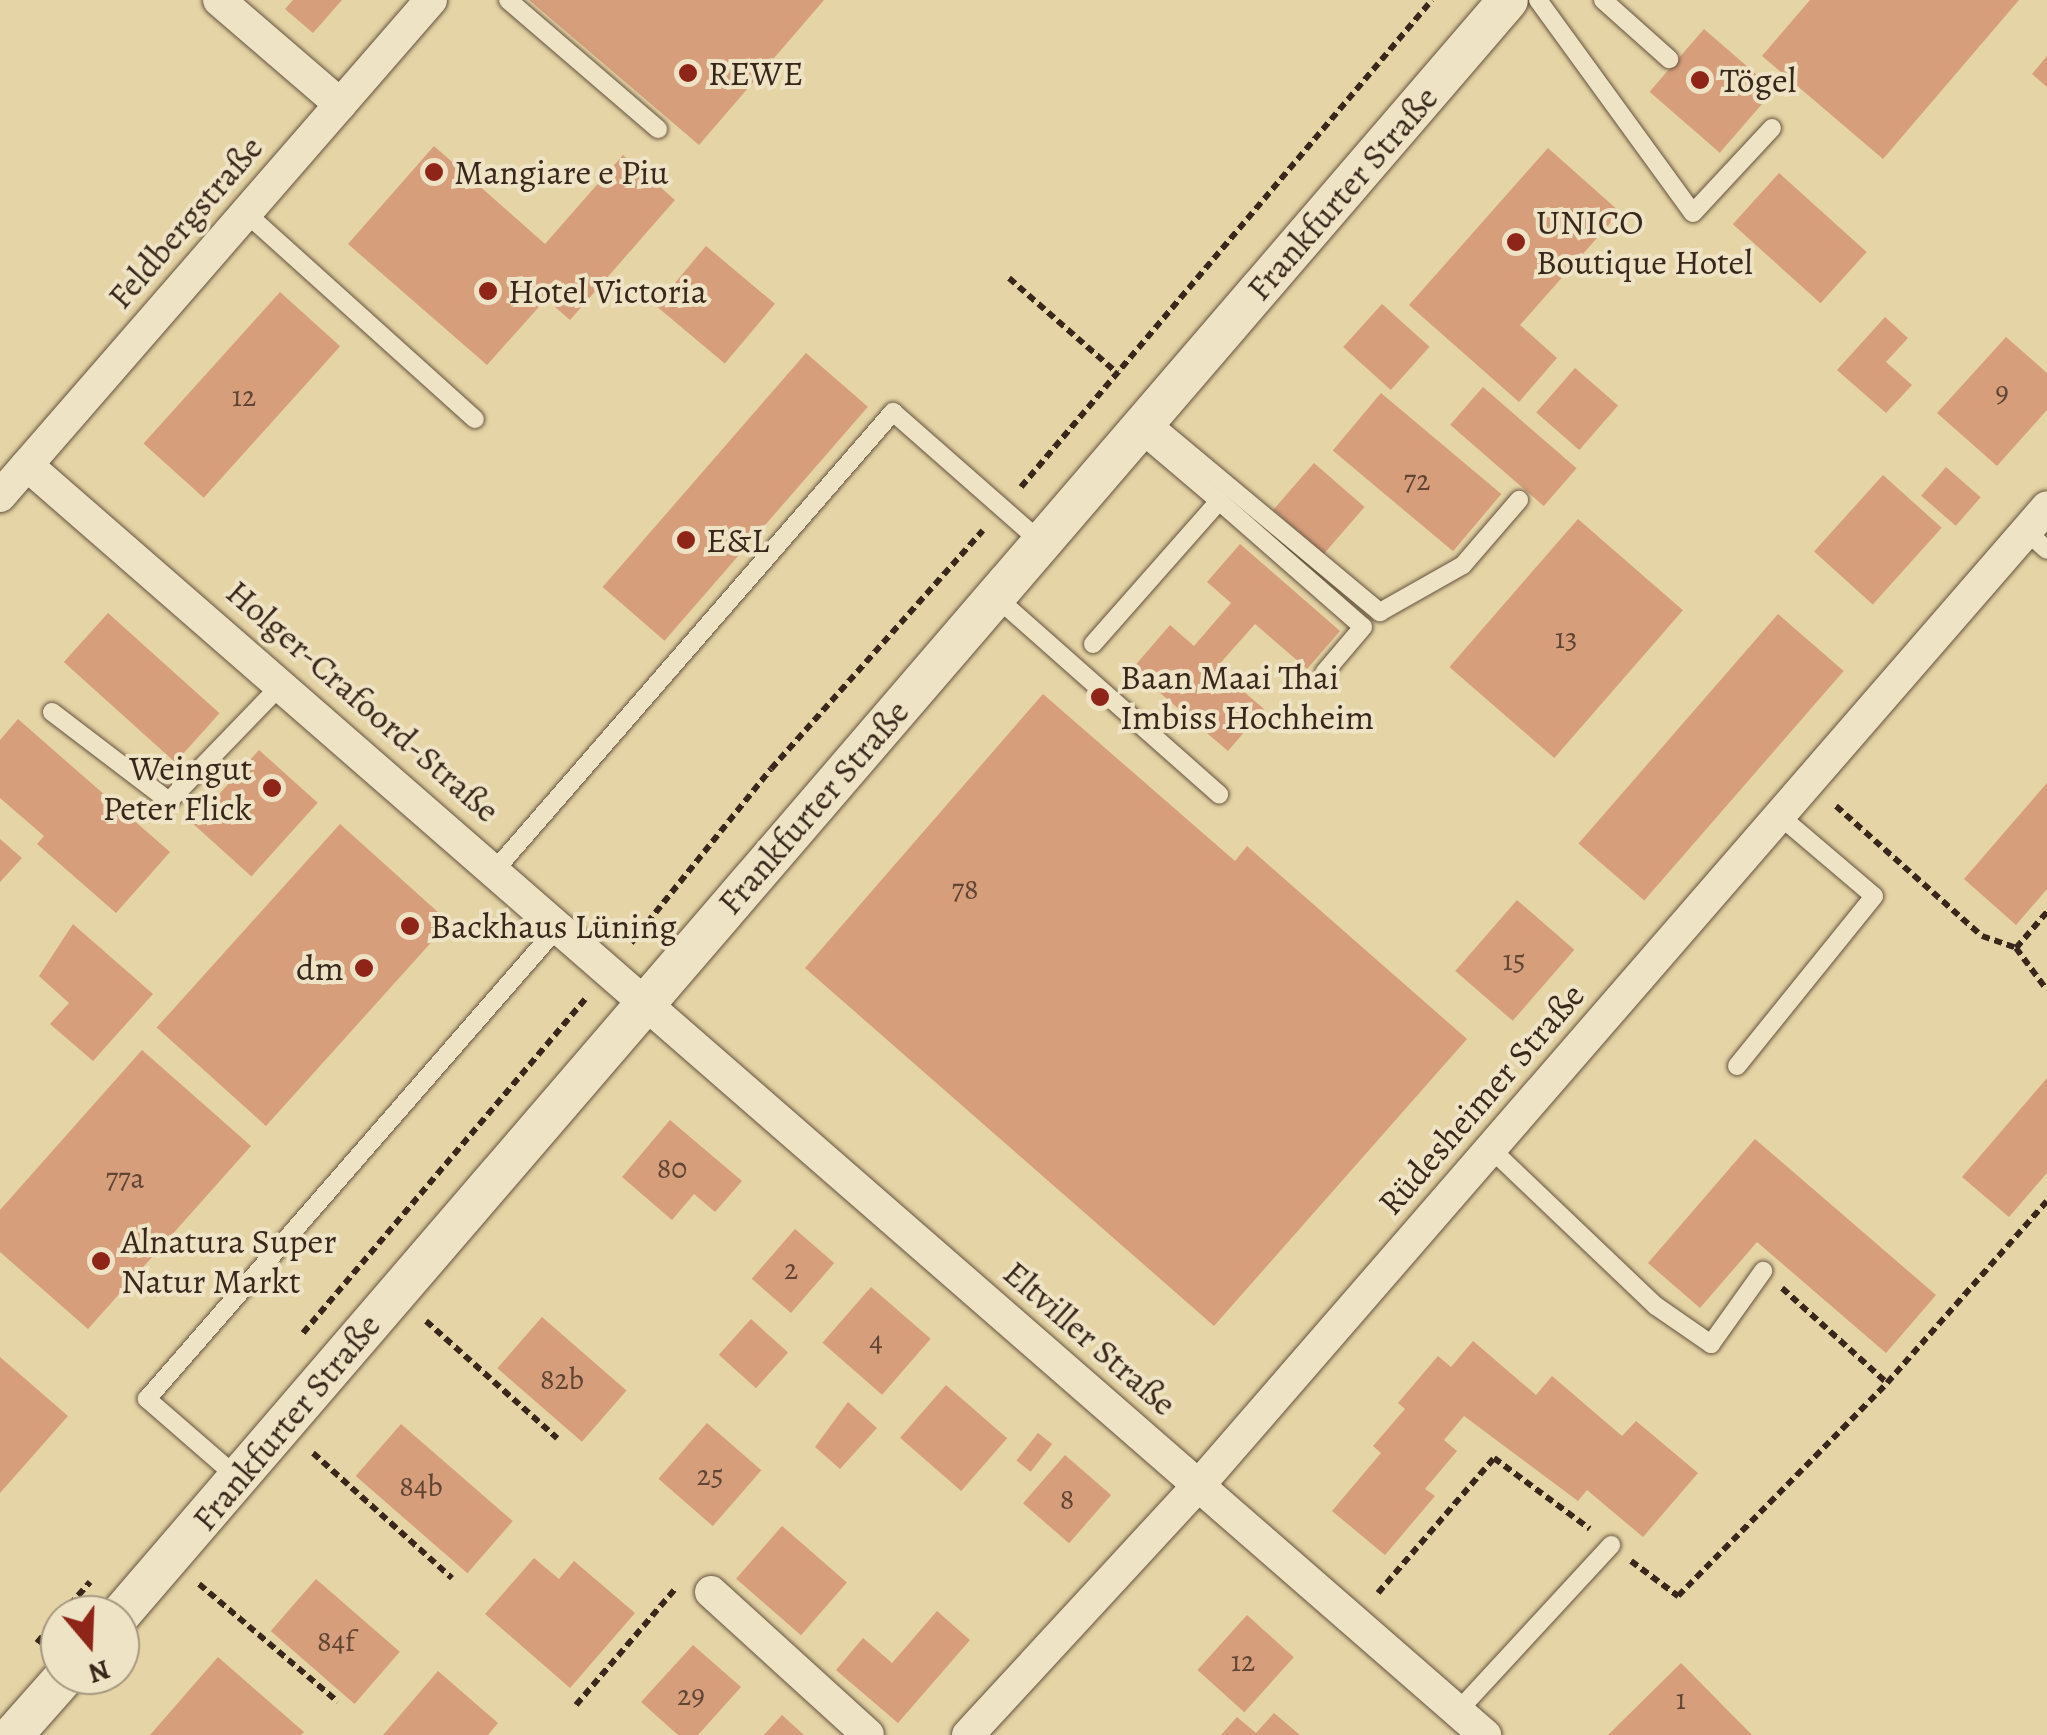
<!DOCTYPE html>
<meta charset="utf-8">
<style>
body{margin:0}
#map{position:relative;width:2047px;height:1735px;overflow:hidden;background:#e5d4a5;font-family:Alegreya,serif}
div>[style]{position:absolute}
.building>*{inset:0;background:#d79e7c;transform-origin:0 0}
.path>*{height:6px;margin-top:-3px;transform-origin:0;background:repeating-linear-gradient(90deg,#39271b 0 8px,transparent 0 13px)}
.roads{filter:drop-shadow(0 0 2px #64523e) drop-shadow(0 0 2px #64523e)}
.service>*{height:18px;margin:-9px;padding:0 9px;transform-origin:9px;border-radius:9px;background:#eee3c4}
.minor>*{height:32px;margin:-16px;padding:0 16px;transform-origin:16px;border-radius:16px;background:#eee3c4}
.tertiary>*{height:40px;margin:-20px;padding:0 20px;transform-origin:20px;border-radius:20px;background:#eee3c4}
.dots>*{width:28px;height:28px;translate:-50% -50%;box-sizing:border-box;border:5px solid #eee3c4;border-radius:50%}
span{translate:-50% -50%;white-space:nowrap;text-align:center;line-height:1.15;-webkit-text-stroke:8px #eee3c4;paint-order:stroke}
.number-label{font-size:30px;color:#604533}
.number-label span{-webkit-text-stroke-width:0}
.poi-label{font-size:35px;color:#39271b}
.left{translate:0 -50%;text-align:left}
.right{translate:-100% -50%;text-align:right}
.street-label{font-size:35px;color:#39271b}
.north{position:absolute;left:40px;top:1595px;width:100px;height:100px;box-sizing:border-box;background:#eee3c4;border:2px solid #a69880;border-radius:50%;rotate:161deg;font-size:28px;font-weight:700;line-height:40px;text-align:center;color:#39271b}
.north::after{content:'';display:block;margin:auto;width:35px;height:45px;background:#8f2418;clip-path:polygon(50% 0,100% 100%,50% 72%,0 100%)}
</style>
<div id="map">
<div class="building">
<div style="clip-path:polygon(293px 0,342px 0,313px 33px,285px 9px)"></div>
<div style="clip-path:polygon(529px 0,824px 0,699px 145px)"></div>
<div style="clip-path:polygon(1810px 0,2019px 0,1883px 159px,1762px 56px)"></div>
<div style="left:1704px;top:29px;width:93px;height:83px;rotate:41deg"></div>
<div style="clip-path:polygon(2047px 56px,2047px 87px,2032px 74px)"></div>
<div style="clip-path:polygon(434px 146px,545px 244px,623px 155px,675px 200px,570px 320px,546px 299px,487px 365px,348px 244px)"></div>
<div style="clip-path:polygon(1548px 148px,1620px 212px,1520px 325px,1557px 358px,1519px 402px,1409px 305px)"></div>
<div style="left:1779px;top:173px;width:118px;height:69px;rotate:42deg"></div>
<div style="left:706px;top:246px;width:90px;height:78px;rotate:40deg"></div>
<div style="left:280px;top:292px;width:81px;height:204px;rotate:42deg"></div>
<div style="left:1382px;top:304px;width:64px;height:58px;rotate:42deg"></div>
<div style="clip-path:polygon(1885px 317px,1908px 338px,1886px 362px,1912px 385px,1886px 413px,1837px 370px)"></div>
<div style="clip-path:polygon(2006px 337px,2047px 373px,2047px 410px,1997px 466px,1937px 413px)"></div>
<div style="left:806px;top:353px;width:82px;height:310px;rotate:41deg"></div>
<div style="left:1575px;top:368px;width:57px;height:59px;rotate:41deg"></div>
<div style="left:1483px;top:387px;width:124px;height:50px;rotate:41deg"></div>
<div style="left:1381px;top:393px;width:157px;height:75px;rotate:40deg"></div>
<div style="left:1314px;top:463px;width:67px;height:62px;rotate:41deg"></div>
<div style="left:1946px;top:467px;width:46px;height:38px;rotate:41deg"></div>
<div style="left:1883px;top:475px;width:79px;height:103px;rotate:42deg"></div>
<div style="left:1578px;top:519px;width:139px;height:196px;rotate:41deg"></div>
<div style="clip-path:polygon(1240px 544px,1340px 631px,1307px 669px,1255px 624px,1216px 668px,1264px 709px,1228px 751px,1132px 669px,1170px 625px,1194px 646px,1231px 603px,1207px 582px)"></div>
<div style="left:108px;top:613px;width:150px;height:66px;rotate:42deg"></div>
<div style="left:1778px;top:614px;width:87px;height:304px;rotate:41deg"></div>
<div style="clip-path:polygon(1043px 694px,1235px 861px,1247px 846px,1467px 1039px,1214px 1326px,805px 968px)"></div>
<div style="clip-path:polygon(18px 719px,170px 852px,116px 913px,37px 844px,44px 836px,0 798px,0 740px)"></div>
<div style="left:259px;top:750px;width:79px;height:99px;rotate:42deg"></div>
<div style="clip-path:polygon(2047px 783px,2047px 889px,2016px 925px,1964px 879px)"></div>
<div style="left:340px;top:824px;width:147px;height:274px;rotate:42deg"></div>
<div style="clip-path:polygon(0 839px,22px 858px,0 882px)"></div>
<div style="left:1517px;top:900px;width:76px;height:94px;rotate:41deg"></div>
<div style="clip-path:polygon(73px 924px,153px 994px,93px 1061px,50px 1024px,69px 1003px,39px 976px)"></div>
<div style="clip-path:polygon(142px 1050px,251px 1146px,88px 1329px,0 1252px,0 1210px)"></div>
<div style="clip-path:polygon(2047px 1078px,2047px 1173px,2009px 1217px,1962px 1177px)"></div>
<div style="clip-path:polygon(670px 1120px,742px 1181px,715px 1212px,694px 1194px,672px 1220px,622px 1177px)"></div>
<div style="clip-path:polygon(1755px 1139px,1936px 1295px,1886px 1353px,1757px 1242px,1700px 1308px,1648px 1263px)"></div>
<div style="left:795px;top:1229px;width:52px;height:66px;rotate:41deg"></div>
<div style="left:871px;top:1287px;width:79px;height:74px;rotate:41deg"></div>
<div style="left:542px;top:1317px;width:112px;height:68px;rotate:41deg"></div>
<div style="left:751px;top:1319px;width:50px;height:48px;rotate:42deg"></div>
<div style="clip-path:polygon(1473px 1341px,1536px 1395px,1552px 1376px,1622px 1436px,1636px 1421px,1698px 1473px,1643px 1537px,1587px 1490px,1578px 1501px,1464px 1416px,1444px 1440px,1457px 1451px,1425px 1489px,1435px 1496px,1385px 1555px,1332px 1511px,1381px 1453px,1373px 1446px,1405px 1409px,1398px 1403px,1438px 1356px,1451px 1367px)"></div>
<div style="clip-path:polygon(0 1357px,68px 1416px,0 1493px)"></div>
<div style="left:946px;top:1385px;width:81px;height:70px;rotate:41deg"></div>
<div style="clip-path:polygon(848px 1402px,877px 1428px,840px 1469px,815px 1447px)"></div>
<div style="left:707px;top:1423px;width:72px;height:74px;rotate:41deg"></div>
<div style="left:401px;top:1424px;width:148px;height:69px;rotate:41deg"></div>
<div style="left:1038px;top:1433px;width:18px;height:35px;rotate:38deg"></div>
<div style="left:1065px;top:1455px;width:61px;height:64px;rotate:41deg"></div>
<div style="left:782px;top:1526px;width:86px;height:70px;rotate:41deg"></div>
<div style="clip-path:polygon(534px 1558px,559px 1579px,574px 1561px,635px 1613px,570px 1688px,485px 1614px)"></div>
<div style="left:316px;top:1579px;width:111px;height:69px;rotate:41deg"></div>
<div style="clip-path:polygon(937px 1611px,970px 1640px,898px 1723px,836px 1670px,863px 1638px,892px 1663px)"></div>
<div style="left:1247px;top:1615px;width:63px;height:74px;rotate:42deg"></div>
<div style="clip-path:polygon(693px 1645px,741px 1687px,698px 1735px,678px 1735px,641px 1702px)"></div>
<div style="clip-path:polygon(218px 1657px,304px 1732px,301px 1735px,150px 1735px)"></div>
<div style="clip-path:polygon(1681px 1663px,1752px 1735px,1608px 1735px)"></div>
<div style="clip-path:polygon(438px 1671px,498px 1723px,488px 1735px,383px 1735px)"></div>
<div style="clip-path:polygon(1274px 1713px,1300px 1735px,1221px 1735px,1237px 1717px,1256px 1733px)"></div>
<div style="clip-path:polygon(782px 1715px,804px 1735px,764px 1735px)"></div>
</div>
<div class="path">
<div style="left:1009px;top:278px;width:144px;rotate:41.3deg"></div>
<div style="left:1021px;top:487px;width:637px;rotate:-49.84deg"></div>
<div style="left:1836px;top:806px;width:195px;rotate:41.7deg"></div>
<div style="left:1982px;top:936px;width:36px;rotate:19deg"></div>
<div style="left:2016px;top:948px;width:48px;rotate:-49.3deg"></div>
<div style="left:631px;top:943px;width:223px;rotate:-51.2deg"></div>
<div style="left:771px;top:769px;width:319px;rotate:-48.4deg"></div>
<div style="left:2016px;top:948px;width:52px;rotate:53.6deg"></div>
<div style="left:1782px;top:1288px;width:142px;rotate:42.1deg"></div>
<div style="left:1887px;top:1383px;width:242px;rotate:-48.7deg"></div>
<div style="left:426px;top:1321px;width:176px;rotate:41.8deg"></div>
<div style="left:303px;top:1333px;width:437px;rotate:-49.8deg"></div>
<div style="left:313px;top:1453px;width:187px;rotate:42deg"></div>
<div style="left:1631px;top:1561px;width:59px;rotate:36.7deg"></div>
<div style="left:1678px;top:1596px;width:298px;rotate:-45.5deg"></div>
<div style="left:199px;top:1584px;width:182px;rotate:40.3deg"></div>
<div style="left:1378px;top:1593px;width:178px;rotate:-49.3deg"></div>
<div style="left:1494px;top:1458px;width:119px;rotate:36.5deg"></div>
<div style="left:61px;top:1615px;width:44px;rotate:-48.7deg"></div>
<div style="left:37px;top:1643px;width:35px;rotate:-50deg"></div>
<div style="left:576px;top:1705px;width:154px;rotate:-49.5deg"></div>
</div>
<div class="roads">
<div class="service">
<div style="left:508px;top:0;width:198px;rotate:40.7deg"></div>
<div style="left:1538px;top:0;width:263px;rotate:54deg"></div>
<div style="left:1693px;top:213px;width:116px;rotate:-47.1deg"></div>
<div style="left:1603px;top:0;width:89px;rotate:41.8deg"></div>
<div style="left:246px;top:213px;width:308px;rotate:42deg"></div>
<div style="left:1148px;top:419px;width:302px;rotate:39.8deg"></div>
<div style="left:1380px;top:612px;width:95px;rotate:-29.5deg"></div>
<div style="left:1463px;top:565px;width:86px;rotate:-49.3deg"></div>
<div style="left:1219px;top:501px;width:191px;rotate:41.2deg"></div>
<div style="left:1363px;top:627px;width:60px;rotate:130.3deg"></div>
<div style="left:2026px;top:531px;width:28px;rotate:42deg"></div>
<div style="left:996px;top:597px;width:298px;rotate:41.5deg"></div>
<div style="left:1093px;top:644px;width:191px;rotate:-48.6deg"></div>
<div style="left:1219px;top:501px;width:106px;rotate:-139.6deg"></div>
<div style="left:52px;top:712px;width:147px;rotate:37.3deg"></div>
<div style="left:169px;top:801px;width:164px;rotate:-46deg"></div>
<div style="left:495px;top:870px;width:607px;rotate:-49.01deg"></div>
<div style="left:893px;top:412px;width:198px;rotate:41.3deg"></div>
<div style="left:1737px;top:1066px;width:218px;rotate:-51.1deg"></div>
<div style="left:1874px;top:896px;width:123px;rotate:-139.6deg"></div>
<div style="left:1491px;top:1149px;width:228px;rotate:43.6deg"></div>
<div style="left:1656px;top:1306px;width:67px;rotate:34.6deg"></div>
<div style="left:1711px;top:1344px;width:90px;rotate:-54.5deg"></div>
<div style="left:238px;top:1478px;width:121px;rotate:-139deg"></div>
<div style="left:147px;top:1399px;width:626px;rotate:-48.95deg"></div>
<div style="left:1458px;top:1711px;width:226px;rotate:-47.3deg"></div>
</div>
<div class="minor">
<div style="left:219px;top:0;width:160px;rotate:40.7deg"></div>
<div style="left:27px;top:465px;width:1934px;rotate:41.06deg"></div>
<div style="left:0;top:496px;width:657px;rotate:-49.01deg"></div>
<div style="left:711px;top:1592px;width:212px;rotate:42.3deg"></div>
<div style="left:968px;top:1735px;width:340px;rotate:-47.3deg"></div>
<div style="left:1199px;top:1485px;width:1294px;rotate:-49.07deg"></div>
</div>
<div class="tertiary">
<div style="left:120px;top:1615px;width:2129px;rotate:-49.32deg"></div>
<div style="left:13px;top:1735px;width:80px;rotate:-48.5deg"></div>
</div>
</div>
<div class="dots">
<div style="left:688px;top:73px;background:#8f2418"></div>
<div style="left:1700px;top:80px;background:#8f2418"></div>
<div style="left:434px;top:172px;background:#8f2418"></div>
<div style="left:1516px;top:242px;background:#8f2418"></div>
<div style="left:488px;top:291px;background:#8f2418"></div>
<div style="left:686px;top:540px;background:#8f2418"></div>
<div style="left:1100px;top:697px;background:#8f2418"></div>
<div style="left:272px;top:788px;background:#8f2418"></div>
<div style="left:410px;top:926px;background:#8f2418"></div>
<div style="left:364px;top:968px;background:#8f2418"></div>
<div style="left:101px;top:1261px;background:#8f2418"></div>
</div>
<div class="number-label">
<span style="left:2002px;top:392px">9</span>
<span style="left:244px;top:396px">12</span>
<span style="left:1417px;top:480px">72</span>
<span style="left:1566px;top:638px">13</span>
<span style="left:965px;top:889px">78</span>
<span style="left:1514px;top:960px">15</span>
<span style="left:672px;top:1168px">80</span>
<span style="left:125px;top:1178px">77a</span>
<span style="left:791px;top:1269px">2</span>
<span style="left:876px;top:1341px">4</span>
<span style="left:562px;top:1379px">82b</span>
<span style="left:710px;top:1475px">25</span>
<span style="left:421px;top:1486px">84b</span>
<span style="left:1067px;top:1499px">8</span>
<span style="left:336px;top:1641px">84f</span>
<span style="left:1243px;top:1661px">12</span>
<span style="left:691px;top:1695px">29</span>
<span style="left:1681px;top:1699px">1</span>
</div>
<div class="poi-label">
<span class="left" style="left:708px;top:73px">REWE</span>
<span class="left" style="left:1720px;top:80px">Tögel</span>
<span class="left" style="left:454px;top:172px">Mangiare e Piu</span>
<span class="left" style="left:1536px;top:242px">UNICO<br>Boutique Hotel</span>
<span class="left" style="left:508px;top:291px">Hotel Victoria</span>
<span class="left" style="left:706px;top:540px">E&amp;L</span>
<span class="left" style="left:1120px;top:697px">Baan Maai Thai<br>Imbiss Hochheim</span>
<span class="right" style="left:252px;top:788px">Weingut<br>Peter Flick</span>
<span class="left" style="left:430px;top:926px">Backhaus Lüning</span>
<span class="right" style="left:344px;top:968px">dm</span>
<span class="left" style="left:121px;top:1261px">Alnatura Super<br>Natur Markt</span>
</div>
<div class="street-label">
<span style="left:1342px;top:193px;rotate:-49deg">Frankfurter Straße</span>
<span style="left:185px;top:222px;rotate:-49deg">Feldbergstraße</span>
<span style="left:363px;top:701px;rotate:41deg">Holger-Crafoord-Straße</span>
<span style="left:813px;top:807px;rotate:-49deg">Frankfurter Straße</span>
<span style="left:1481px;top:1099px;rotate:-49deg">Rüdesheimer Straße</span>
<span style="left:1090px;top:1338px;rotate:41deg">Eltviller Straße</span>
<span style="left:286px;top:1422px;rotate:-50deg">Frankfurter Straße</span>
</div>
<div class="north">N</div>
</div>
